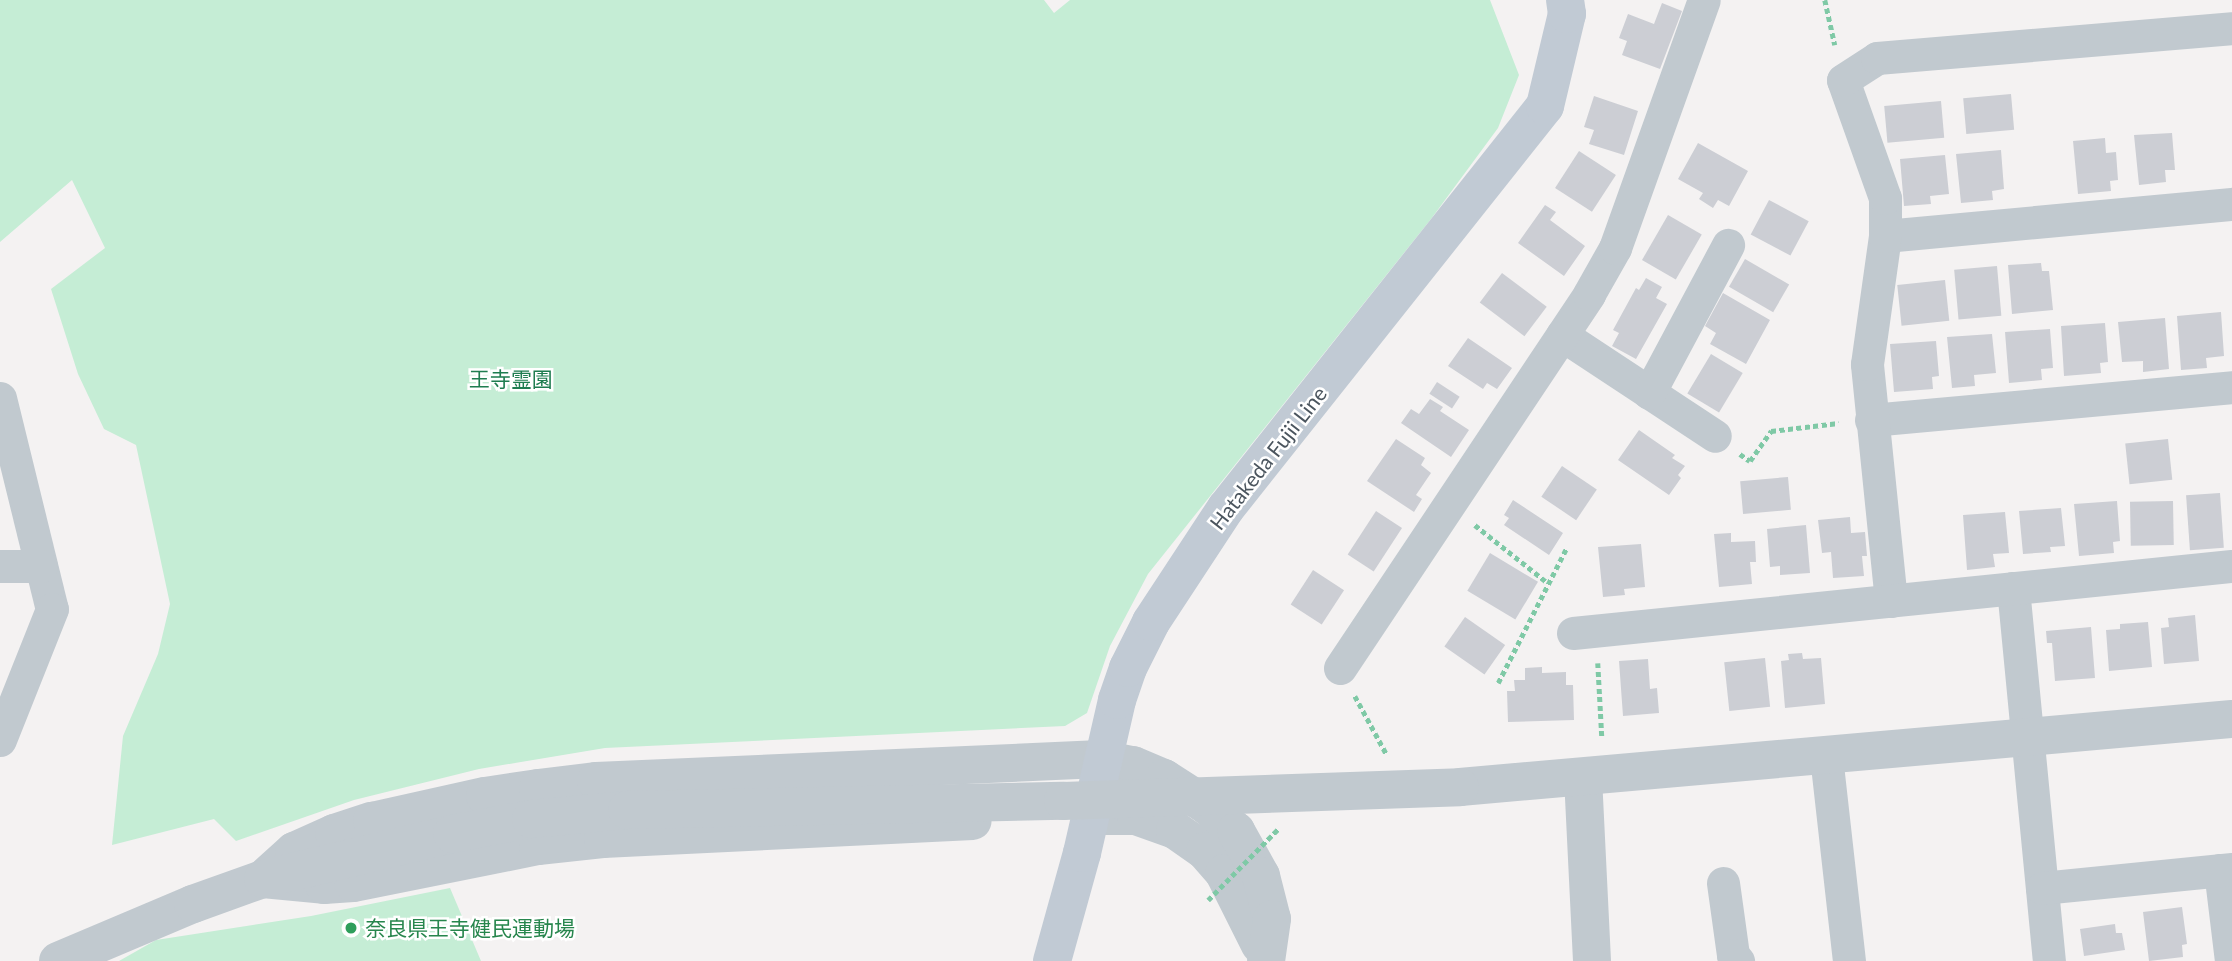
<!DOCTYPE html>
<meta charset="utf-8">
<style>
body{margin:0}
#map{position:relative;width:2232px;height:961px;overflow:hidden;background:#f4f2f2;font-family:Lato,"Noto Sans JP",sans-serif}
div>[style]{position:absolute}
.green>*{inset:0;background:#c5edd5}
.building>*{inset:0;background:#ccced4;transform-origin:0 0}
.path>*{height:4.5px;margin-top:-2.25px;transform-origin:0;background:repeating-linear-gradient(90deg,#7fc9a6 0 5px,transparent 0 8.5px)}
.minor>*{height:33px;margin:-16.5px;padding:0 16.5px;transform-origin:16.5px;border-radius:16.5px;background:#c1c9cf}
.tertiary>*{height:38px;margin:-19px;padding:0 19px;transform-origin:19px;border-radius:19px;background:#c1c9cf}
.secondary>*{height:38px;margin:-19px;padding:0 19px;transform-origin:19px;border-radius:19px;background:#c1cad4}
.path-bridge>*{height:4.5px;margin-top:-2.25px;transform-origin:0;background:repeating-linear-gradient(90deg,#7fc9a6 0 5px,transparent 0 8.5px)}
.tertiary-bridge>*{height:38px;margin:-19px;padding:0 19px;transform-origin:19px;border-radius:19px;background:#c1c9cf}
.dots>*{width:19px;height:19px;translate:-50% -50%;box-sizing:border-box;border:4px solid #fff;border-radius:50%}
span{translate:-50% -50%;white-space:nowrap;text-align:center;line-height:1.15;-webkit-text-stroke:5px #fff;paint-order:stroke}
.park-label{font-size:21px;color:#1f7d50}
.street-label{font-size:21px;color:#4b555e}
.leisure-label{font-size:21px;color:#27864d}
.left{translate:0 -50%;text-align:left}
</style>
<div id="map">
<div class="green">
<div style="clip-path:polygon(0 0,1044px 0,1054px 13px,1070px 0,1490px 0,1519px 75px,1498px 128px,1431px 219px,1148px 574px,1110px 646px,1087px 713px,1065px 726px,605px 748px,479px 769px,354px 800px,236px 841px,214px 819px,112px 845px,123px 736px,158px 654px,170px 604px,136px 445px,104px 429px,78px 374px,51px 289px,105px 248px,72px 180px,0 242px)"></div>
<div style="clip-path:polygon(450px 888px,481px 961px,119px 961px,156px 940px,311px 916px)"></div>
</div>
<div class="building">
<div style="clip-path:polygon(1662px 3px,1682px 11px,1660px 69px,1622px 55px,1627px 41px,1619px 38px,1628px 14px,1654px 24px)"></div>
<div style="left:2011px;top:94px;width:36px;height:48px;rotate:85deg"></div>
<div style="clip-path:polygon(1594px 96px,1638px 111px,1624px 155px,1589px 144px,1594px 130px,1584px 127px)"></div>
<div style="left:1941px;top:101px;width:37px;height:57px;rotate:85deg"></div>
<div style="clip-path:polygon(2172px 133px,2175px 170px,2165px 170px,2166px 182px,2139px 185px,2134px 135px)"></div>
<div style="clip-path:polygon(2105px 138px,2106px 153px,2116px 152px,2118px 180px,2110px 181px,2111px 191px,2078px 194px,2073px 141px)"></div>
<div style="clip-path:polygon(1698px 143px,1748px 171px,1729px 206px,1718px 200px,1713px 208px,1699px 199px,1703px 193px,1678px 179px)"></div>
<div style="clip-path:polygon(2001px 150px,2004px 189px,1992px 191px,1993px 200px,1961px 203px,1956px 154px)"></div>
<div style="left:1579px;top:151px;width:44px;height:44px;rotate:33deg"></div>
<div style="clip-path:polygon(1945px 155px,1949px 194px,1930px 196px,1931px 204px,1904px 206px,1900px 159px)"></div>
<div style="left:1769px;top:200px;width:45px;height:39px;rotate:28deg"></div>
<div style="clip-path:polygon(1545px 205px,1556px 212px,1550px 220px,1585px 246px,1564px 276px,1518px 243px)"></div>
<div style="left:1668px;top:215px;width:39px;height:52px;rotate:30deg"></div>
<div style="left:1745px;top:259px;width:51px;height:32px;rotate:30deg"></div>
<div style="clip-path:polygon(2041px 263px,2042px 271px,2049px 271px,2053px 310px,2012px 314px,2008px 265px)"></div>
<div style="left:1997px;top:266px;width:50px;height:43px;rotate:85deg"></div>
<div style="left:1502px;top:273px;width:56px;height:37px;rotate:37deg"></div>
<div style="clip-path:polygon(1646px 278px,1662px 287px,1656px 298px,1667px 304px,1636px 359px,1612px 346px,1619px 333px,1613px 330px,1636px 288px,1639px 290px)"></div>
<div style="left:1945px;top:280px;width:41px;height:48px;rotate:84deg"></div>
<div style="clip-path:polygon(1723px 293px,1770px 320px,1746px 364px,1710px 344px,1716px 333px,1705px 326px)"></div>
<div style="clip-path:polygon(2221px 312px,2224px 356px,2206px 358px,2207px 368px,2181px 370px,2177px 316px)"></div>
<div style="clip-path:polygon(2165px 318px,2169px 369px,2143px 372px,2143px 361px,2122px 362px,2118px 322px)"></div>
<div style="clip-path:polygon(2105px 323px,2108px 362px,2100px 363px,2101px 373px,2064px 376px,2061px 326px)"></div>
<div style="clip-path:polygon(2050px 329px,2053px 368px,2041px 369px,2042px 380px,2009px 383px,2005px 332px)"></div>
<div style="clip-path:polygon(1992px 334px,1996px 373px,1974px 375px,1975px 386px,1952px 388px,1947px 337px)"></div>
<div style="clip-path:polygon(1468px 338px,1512px 368px,1497px 389px,1487px 383px,1483px 389px,1448px 366px)"></div>
<div style="clip-path:polygon(1936px 341px,1939px 376px,1932px 377px,1933px 389px,1894px 392px,1890px 344px)"></div>
<div style="left:1711px;top:354px;width:37px;height:46px;rotate:31deg"></div>
<div style="left:1437px;top:382px;width:27px;height:14px;rotate:33deg"></div>
<div style="clip-path:polygon(1430px 399px,1443px 407px,1440px 411px,1469px 430px,1451px 457px,1401px 423px,1411px 409px,1419px 414px)"></div>
<div style="clip-path:polygon(1639px 430px,1675px 455px,1672px 458px,1685px 466px,1678px 475px,1681px 478px,1669px 495px,1618px 460px)"></div>
<div style="clip-path:polygon(1396px 439px,1425px 458px,1421px 465px,1431px 473px,1416px 495px,1422px 499px,1414px 512px,1367px 481px)"></div>
<div style="left:2168px;top:439px;width:41px;height:43px;rotate:84deg"></div>
<div style="left:1562px;top:466px;width:42px;height:37px;rotate:34deg"></div>
<div style="left:1788px;top:477px;width:33px;height:48px;rotate:85deg"></div>
<div style="left:2220px;top:493px;width:55px;height:34px;rotate:86deg"></div>
<div style="clip-path:polygon(1513px 500px,1563px 533px,1549px 555px,1504px 525px,1509px 518px,1504px 515px)"></div>
<div style="clip-path:polygon(2117px 501px,2120px 541px,2113px 542px,2114px 553px,2079px 556px,2074px 504px)"></div>
<div style="left:2173px;top:501px;width:44px;height:43px;rotate:89deg"></div>
<div style="clip-path:polygon(2061px 508px,2065px 546px,2050px 547px,2051px 552px,2023px 554px,2019px 511px)"></div>
<div style="left:1376px;top:511px;width:31px;height:52px;rotate:33deg"></div>
<div style="clip-path:polygon(2005px 512px,2009px 553px,1993px 554px,1995px 567px,1967px 570px,1963px 515px)"></div>
<div style="clip-path:polygon(1850px 517px,1851px 533px,1865px 532px,1867px 556px,1862px 556px,1864px 576px,1833px 578px,1831px 552px,1822px 553px,1818px 520px)"></div>
<div style="clip-path:polygon(1806px 525px,1810px 573px,1780px 575px,1780px 566px,1770px 567px,1767px 529px)"></div>
<div style="clip-path:polygon(1731px 533px,1731px 542px,1755px 541px,1756px 562px,1750px 562px,1752px 584px,1719px 587px,1714px 534px)"></div>
<div style="clip-path:polygon(1641px 544px,1645px 587px,1624px 589px,1625px 595px,1603px 597px,1598px 547px)"></div>
<div style="left:1490px;top:553px;width:56px;height:44px;rotate:31deg"></div>
<div style="left:1313px;top:570px;width:37px;height:41px;rotate:33deg"></div>
<div style="clip-path:polygon(2195px 615px,2199px 661px,2164px 664px,2161px 628px,2169px 627px,2168px 618px)"></div>
<div style="left:1465px;top:617px;width:49px;height:36px;rotate:35deg"></div>
<div style="clip-path:polygon(2148px 622px,2152px 667px,2109px 671px,2106px 630px,2120px 629px,2120px 624px)"></div>
<div style="clip-path:polygon(2091px 627px,2095px 678px,2055px 681px,2052px 643px,2047px 643px,2046px 631px)"></div>
<div style="clip-path:polygon(1802px 653px,1803px 659px,1821px 658px,1825px 704px,1785px 708px,1781px 661px,1789px 660px,1788px 654px)"></div>
<div style="left:1765px;top:658px;width:49px;height:41px;rotate:84deg"></div>
<div style="clip-path:polygon(1648px 659px,1650px 689px,1657px 688px,1659px 713px,1623px 716px,1619px 661px)"></div>
<div style="clip-path:polygon(1542px 667px,1542px 673px,1566px 672px,1566px 685px,1573px 685px,1574px 720px,1508px 722px,1507px 691px,1515px 691px,1514px 680px,1525px 680px,1525px 668px)"></div>
<div style="clip-path:polygon(2182px 907px,2187px 944px,2182px 945px,2183px 957px,2149px 961px,2143px 912px)"></div>
<div style="clip-path:polygon(2115px 924px,2116px 933px,2122px 933px,2125px 950px,2084px 956px,2080px 929px)"></div>
</div>
<div class="path">
<div style="left:1825px;top:0;width:46px;rotate:77.5deg"></div>
<div style="left:1740px;top:454px;width:12px;rotate:35deg"></div>
<div style="left:1750px;top:461px;width:37px;rotate:-55deg"></div>
<div style="left:1771px;top:431px;width:68px;rotate:-6.7deg"></div>
<div style="left:1475px;top:525px;width:93px;rotate:38.5deg"></div>
<div style="left:1598px;top:663px;width:73px;rotate:86.9deg"></div>
<div style="left:1498px;top:683px;width:150px;rotate:-63.1deg"></div>
<div style="left:1355px;top:696px;width:65px;rotate:61.5deg"></div>
</div>
<div class="minor">
<div style="left:1885px;top:236px;width:348px;rotate:-5.3deg"></div>
<div style="left:1562px;top:335px;width:183px;rotate:33.4deg"></div>
<div style="left:1649px;top:393px;width:168px;rotate:-61.9deg"></div>
<div style="left:0;top:398px;width:217px;rotate:76.2deg"></div>
<div style="left:52px;top:609px;width:141px;rotate:111.7deg"></div>
<div style="left:1871px;top:420px;width:363px;rotate:-5.2deg"></div>
<div style="left:0;top:566px;width:41px"></div>
<div style="left:2013px;top:588px;width:375px;rotate:84.5deg"></div>
<div style="left:1891px;top:601px;width:238px;rotate:-95.8deg"></div>
<div style="left:1867px;top:364px;width:129px;rotate:-82deg"></div>
<div style="left:1885px;top:236px;width:38px;rotate:-90deg"></div>
<div style="left:1885px;top:198px;width:125px;rotate:-109.6deg"></div>
<div style="left:1843px;top:80px;width:40px;rotate:-32.9deg"></div>
<div style="left:1877px;top:58px;width:356px;rotate:-4.8deg"></div>
<div style="left:1573px;top:633px;width:662px;rotate:-5.81deg"></div>
<div style="left:1340px;top:668px;width:449px;rotate:-56.3deg"></div>
<div style="left:1589px;top:294px;width:53px;rotate:-60.5deg"></div>
<div style="left:1615px;top:248px;width:263px;rotate:-70.3deg"></div>
<div style="left:1826px;top:756px;width:206px;rotate:83.6deg"></div>
<div style="left:2220px;top:870px;width:92px;rotate:83.1deg"></div>
<div style="left:1723px;top:883px;width:73px;rotate:82.1deg"></div>
<div style="left:1733px;top:955px;width:8px;rotate:50deg"></div>
<div style="left:2042px;top:888px;width:191px;rotate:-5.7deg"></div>
</div>
<div class="tertiary">
<div style="left:1583px;top:777px;width:184px;rotate:87.2deg"></div>
<div style="left:1460px;top:787px;width:775px;rotate:-5.03deg"></div>
<div style="left:1090px;top:816px;width:46px"></div>
<div style="left:1136px;top:816px;width:41px;rotate:19.7deg"></div>
<div style="left:1175px;top:830px;width:37px;rotate:35deg"></div>
<div style="left:1205px;top:851px;width:29px;rotate:49deg"></div>
<div style="left:1224px;top:873px;width:80px;rotate:63.4deg"></div>
<div style="left:263px;top:879px;width:42px;rotate:-42.1deg"></div>
<div style="left:294px;top:851px;width:44px;rotate:-24.2deg"></div>
<div style="left:334px;top:833px;width:40px;rotate:-18deg"></div>
<div style="left:372px;top:821px;width:116px;rotate:-12.5deg"></div>
<div style="left:485px;top:796px;width:54px;rotate:-8.6deg"></div>
<div style="left:538px;top:788px;width:58px;rotate:-6.9deg"></div>
<div style="left:596px;top:781px;width:505px;rotate:-2.49deg"></div>
<div style="left:1101px;top:759px;width:33px;rotate:11deg"></div>
<div style="left:1133px;top:765px;width:34px;rotate:23deg"></div>
<div style="left:1164px;top:778px;width:50px;rotate:32.7deg"></div>
<div style="left:1206px;top:805px;width:40px;rotate:41deg"></div>
<div style="left:1236px;top:831px;width:51px;rotate:60.9deg"></div>
<div style="left:1261px;top:876px;width:44px;rotate:75.7deg"></div>
<div style="left:1272px;top:919px;width:42px;rotate:98.1deg"></div>
<div style="left:263px;top:879px;width:61px;rotate:5.6deg"></div>
<div style="left:324px;top:885px;width:29px;rotate:-4deg"></div>
<div style="left:353px;top:883px;width:189px;rotate:-11.3deg"></div>
<div style="left:538px;top:846px;width:65px;rotate:-6.1deg"></div>
<div style="left:603px;top:839px;width:370px;rotate:-2.8deg"></div>
<div style="left:58px;top:961px;width:147px;rotate:-22.9deg"></div>
<div style="left:193px;top:904px;width:74px;rotate:-19.7deg"></div>
<div style="left:263px;top:879px;width:194px;rotate:-13.4deg"></div>
</div>
<div class="secondary">
<div style="left:1052px;top:961px;width:112px;rotate:-74.5deg"></div>
<div style="left:1082px;top:853px;width:157px;rotate:-77.1deg"></div>
<div style="left:1117px;top:700px;width:34px;rotate:-71deg"></div>
<div style="left:1128px;top:668px;width:51px;rotate:-63.4deg"></div>
<div style="left:1151px;top:622px;width:136px;rotate:-56.7deg"></div>
<div style="left:1226px;top:508px;width:513px;rotate:-51.57deg"></div>
<div style="left:1545px;top:106px;width:95px;rotate:-76.6deg"></div>
<div style="left:1567px;top:14px;width:14px;rotate:-98deg"></div>
</div>
<div class="path-bridge">
<div style="left:1208px;top:900px;width:100px;rotate:-45.4deg"></div>
</div>
<div class="tertiary-bridge">
<div style="left:452px;top:834px;width:80px;rotate:-10.8deg"></div>
<div style="left:531px;top:819px;width:96px;rotate:-5.4deg"></div>
<div style="left:627px;top:810px;width:436px;rotate:-1.2deg"></div>
<div style="left:1063px;top:801px;width:397px;rotate:-2deg"></div>
</div>
<div class="dots">
<div style="left:351px;top:928px;background:#2e9e5b"></div>
</div>
<div class="park-label">
<span style="left:511px;top:379px">王寺霊園</span>
</div>
<div class="street-label">
<span style="left:1268px;top:458px;rotate:-52deg">Hatakeda Fujii Line</span>
</div>
<div class="leisure-label">
<span class="left" style="left:365px;top:928px">奈良県王寺健民運動場</span>
</div>
</div>
